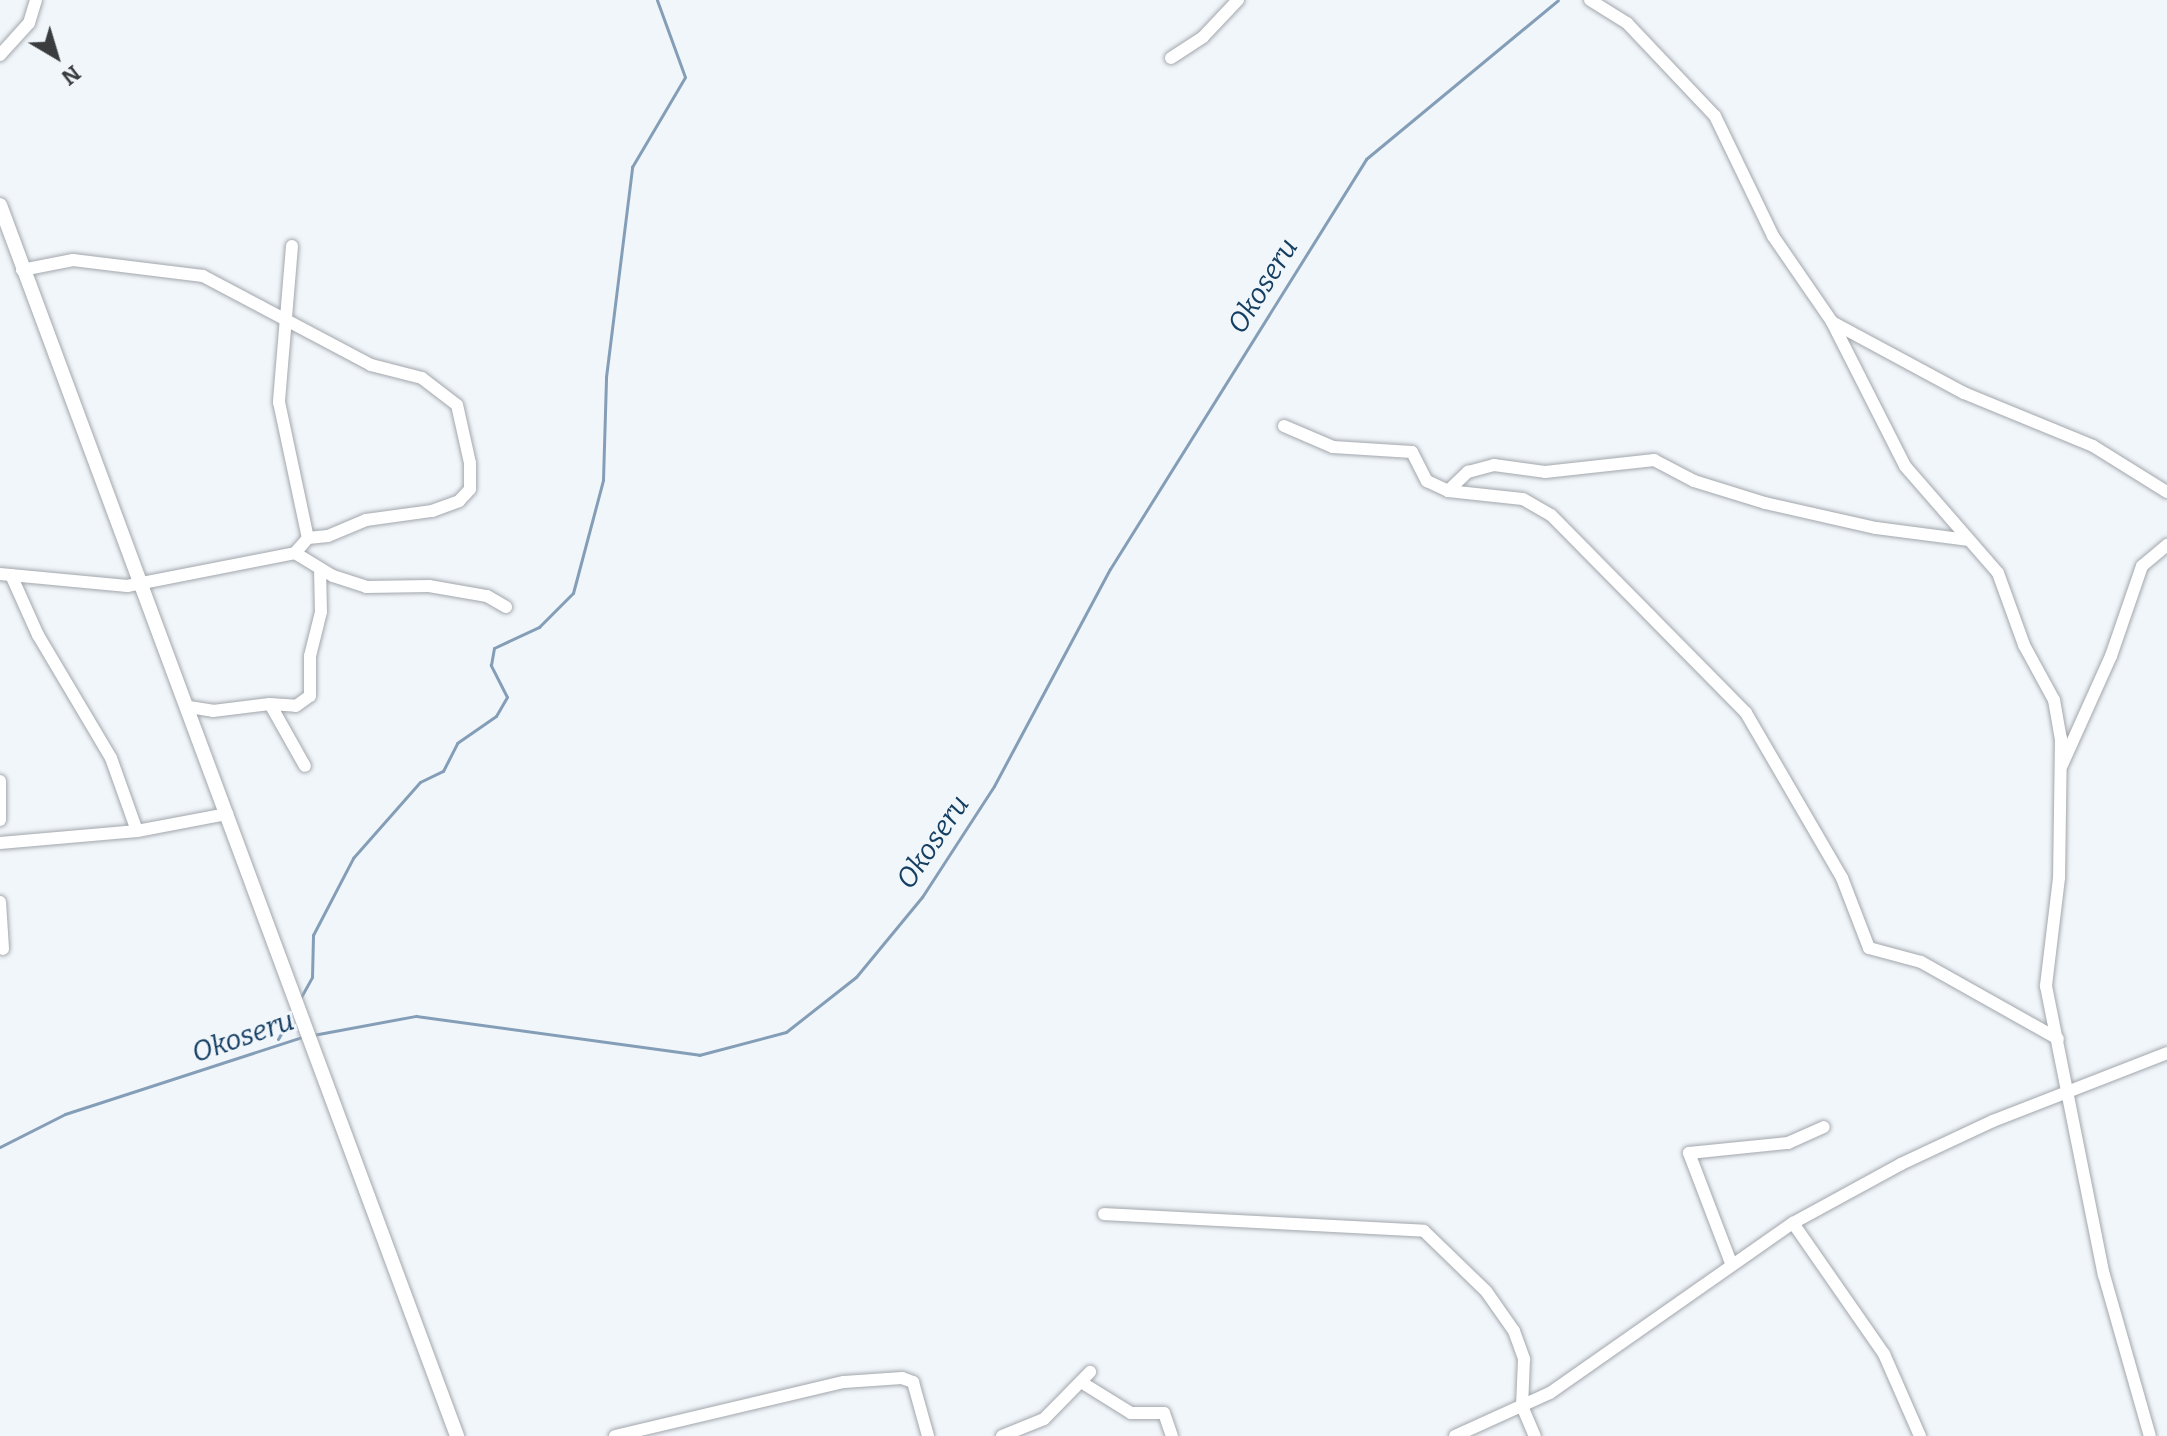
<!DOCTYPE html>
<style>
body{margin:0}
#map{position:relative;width:2167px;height:1436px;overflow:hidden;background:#f1f6fb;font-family:Bitter,serif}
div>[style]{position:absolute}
.stream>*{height:3px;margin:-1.5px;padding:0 1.5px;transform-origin:1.5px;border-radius:1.5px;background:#849eb7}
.roads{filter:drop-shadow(0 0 2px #a2a7ac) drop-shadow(0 0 2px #a2a7ac)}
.minor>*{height:12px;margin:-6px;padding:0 6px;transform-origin:6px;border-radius:6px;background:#fff}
.tertiary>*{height:14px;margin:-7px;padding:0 7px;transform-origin:7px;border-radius:7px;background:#fff}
span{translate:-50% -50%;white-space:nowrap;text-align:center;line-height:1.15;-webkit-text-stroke:6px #f1f6fb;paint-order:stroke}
.water-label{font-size:28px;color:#143e62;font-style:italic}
.north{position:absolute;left:16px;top:16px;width:80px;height:80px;-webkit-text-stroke:6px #f1f6fb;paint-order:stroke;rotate:142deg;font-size:22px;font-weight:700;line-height:32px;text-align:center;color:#3a3c3d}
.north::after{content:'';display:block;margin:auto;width:28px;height:36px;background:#3a3c3d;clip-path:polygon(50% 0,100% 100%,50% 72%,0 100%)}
</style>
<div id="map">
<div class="stream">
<div style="left:301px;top:997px;width:23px;rotate:-61deg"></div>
<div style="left:312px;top:977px;width:42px;rotate:-88.6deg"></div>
<div style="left:313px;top:935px;width:87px;rotate:-62.5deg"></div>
<div style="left:353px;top:858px;width:101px;rotate:-48.6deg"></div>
<div style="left:420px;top:782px;width:25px;rotate:-26deg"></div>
<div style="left:443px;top:771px;width:31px;rotate:-63deg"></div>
<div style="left:457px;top:743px;width:47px;rotate:-34.7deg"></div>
<div style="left:496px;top:716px;width:22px;rotate:-60deg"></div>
<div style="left:507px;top:697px;width:36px;rotate:-117deg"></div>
<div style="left:491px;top:665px;width:17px;rotate:-80deg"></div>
<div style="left:494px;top:648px;width:50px;rotate:-25deg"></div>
<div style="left:539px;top:627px;width:48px;rotate:-45deg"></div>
<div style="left:573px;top:593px;width:117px;rotate:-75.1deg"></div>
<div style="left:603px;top:480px;width:103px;rotate:-88.3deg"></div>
<div style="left:606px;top:377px;width:212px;rotate:-82.9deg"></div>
<div style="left:632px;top:167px;width:104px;rotate:-59.5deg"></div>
<div style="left:685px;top:77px;width:82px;rotate:-110deg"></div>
<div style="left:313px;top:1035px;width:105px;rotate:-10.5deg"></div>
<div style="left:416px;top:1016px;width:286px;rotate:7.8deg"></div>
<div style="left:699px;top:1055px;width:90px;rotate:-14.8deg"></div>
<div style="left:786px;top:1032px;width:89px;rotate:-38.2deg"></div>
<div style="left:856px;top:977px;width:104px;rotate:-50.5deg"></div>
<div style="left:922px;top:897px;width:132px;rotate:-57deg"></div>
<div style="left:994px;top:786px;width:246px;rotate:-61.9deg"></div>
<div style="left:1110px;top:569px;width:483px;rotate:-58deg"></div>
<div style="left:1366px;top:159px;width:249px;rotate:-39.6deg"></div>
<div style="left:278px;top:1039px;width:32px;rotate:-60deg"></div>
<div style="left:0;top:1147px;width:73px;rotate:-26.9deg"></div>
<div style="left:65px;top:1114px;width:252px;rotate:-18deg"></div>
</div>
<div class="roads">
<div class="minor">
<div style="left:1590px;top:0;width:44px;rotate:31.9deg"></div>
<div style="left:1627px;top:23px;width:128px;rotate:46.6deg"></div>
<div style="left:1715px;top:116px;width:133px;rotate:64.2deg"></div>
<div style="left:1773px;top:236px;width:104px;rotate:55.5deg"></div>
<div style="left:1832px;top:322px;width:161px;rotate:63.1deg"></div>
<div style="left:1905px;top:466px;width:142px;rotate:49deg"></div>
<div style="left:1998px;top:573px;width:77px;rotate:70.1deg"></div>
<div style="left:2024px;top:645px;width:63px;rotate:61.4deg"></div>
<div style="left:2054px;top:700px;width:39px;rotate:80deg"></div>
<div style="left:2061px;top:738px;width:140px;rotate:90.8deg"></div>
<div style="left:2059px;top:878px;width:109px;rotate:96.9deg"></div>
<div style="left:2046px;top:986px;width:295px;rotate:78.7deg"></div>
<div style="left:2104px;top:1275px;width:167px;rotate:74.1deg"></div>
<div style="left:0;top:55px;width:43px;rotate:-47.8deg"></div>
<div style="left:29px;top:23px;width:24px;rotate:-73deg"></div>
<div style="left:1171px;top:58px;width:38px;rotate:-33deg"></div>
<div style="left:1203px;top:37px;width:51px;rotate:-46.6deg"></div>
<div style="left:292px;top:246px;width:157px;rotate:94.8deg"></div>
<div style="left:279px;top:402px;width:139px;rotate:78deg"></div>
<div style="left:1832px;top:322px;width:150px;rotate:28.3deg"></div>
<div style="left:1964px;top:393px;width:139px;rotate:22.3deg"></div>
<div style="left:2093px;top:446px;width:87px;rotate:31.9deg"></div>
<div style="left:1284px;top:426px;width:53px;rotate:23.2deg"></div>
<div style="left:1333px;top:447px;width:79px;rotate:3.6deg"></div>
<div style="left:1412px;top:452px;width:33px;rotate:63deg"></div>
<div style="left:1427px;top:481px;width:23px;rotate:25deg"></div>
<div style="left:1448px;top:491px;width:75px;rotate:6.1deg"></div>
<div style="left:1523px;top:499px;width:32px;rotate:30deg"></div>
<div style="left:1551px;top:515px;width:278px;rotate:45.4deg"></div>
<div style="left:1746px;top:713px;width:191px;rotate:59.8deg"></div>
<div style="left:1842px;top:878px;width:75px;rotate:68.9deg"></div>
<div style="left:1869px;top:948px;width:54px;rotate:15.1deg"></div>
<div style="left:1921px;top:962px;width:157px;rotate:29.3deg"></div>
<div style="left:1448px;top:491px;width:28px;rotate:-44deg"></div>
<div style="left:1468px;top:472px;width:27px;rotate:-15deg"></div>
<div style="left:1494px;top:465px;width:51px;rotate:7.8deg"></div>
<div style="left:1545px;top:472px;width:110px;rotate:-6.3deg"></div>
<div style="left:1654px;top:460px;width:45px;rotate:27.7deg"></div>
<div style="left:1694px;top:481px;width:74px;rotate:17.2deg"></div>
<div style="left:1765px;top:503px;width:114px;rotate:12.7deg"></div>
<div style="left:1876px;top:528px;width:94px;rotate:7.4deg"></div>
<div style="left:295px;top:553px;width:44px;rotate:31.2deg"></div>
<div style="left:333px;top:576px;width:35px;rotate:18deg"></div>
<div style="left:366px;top:587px;width:63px;rotate:-0.9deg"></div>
<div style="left:429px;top:586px;width:59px;rotate:9.8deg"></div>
<div style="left:487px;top:596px;width:22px;rotate:30deg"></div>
<div style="left:0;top:574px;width:128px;rotate:5.4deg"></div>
<div style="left:127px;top:586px;width:171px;rotate:-11.1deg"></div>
<div style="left:295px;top:553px;width:20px;rotate:-49deg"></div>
<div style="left:308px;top:538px;width:20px;rotate:-6deg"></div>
<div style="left:328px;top:536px;width:41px;rotate:-22.8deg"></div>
<div style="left:366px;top:520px;width:67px;rotate:-7.8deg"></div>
<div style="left:432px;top:511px;width:29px;rotate:-20deg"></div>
<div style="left:459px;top:501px;width:16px;rotate:-47deg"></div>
<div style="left:470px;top:489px;width:26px;rotate:-90deg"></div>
<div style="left:470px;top:463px;width:59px;rotate:-102.6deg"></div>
<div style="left:457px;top:405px;width:44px;rotate:-142.4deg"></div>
<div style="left:422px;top:378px;width:53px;rotate:-165.7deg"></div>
<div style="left:371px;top:365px;width:190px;rotate:-152.1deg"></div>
<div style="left:203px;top:276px;width:131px;rotate:-173deg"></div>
<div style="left:73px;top:260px;width:52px;rotate:168.9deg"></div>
<div style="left:11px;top:575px;width:66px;rotate:65.8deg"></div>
<div style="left:38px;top:635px;width:143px;rotate:59.3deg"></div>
<div style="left:111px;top:758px;width:77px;rotate:70.4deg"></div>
<div style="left:270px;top:704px;width:26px;rotate:4deg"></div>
<div style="left:296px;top:706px;width:17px;rotate:-36deg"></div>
<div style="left:310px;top:696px;width:40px;rotate:-90deg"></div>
<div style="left:310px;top:656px;width:45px;rotate:-76deg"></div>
<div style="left:321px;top:612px;width:43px;rotate:-91.3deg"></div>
<div style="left:189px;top:707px;width:24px;rotate:9deg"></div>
<div style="left:213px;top:711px;width:57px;rotate:-7deg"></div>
<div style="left:270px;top:704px;width:71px;rotate:60.6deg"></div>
<div style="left:2062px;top:765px;width:120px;rotate:-65.8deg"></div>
<div style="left:2111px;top:656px;width:95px;rotate:-71deg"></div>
<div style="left:2142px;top:566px;width:33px;rotate:-40deg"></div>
<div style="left:0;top:781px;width:39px;rotate:90deg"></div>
<div style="left:0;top:843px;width:138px;rotate:-5deg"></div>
<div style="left:137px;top:831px;width:92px;rotate:-10.7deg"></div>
<div style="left:0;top:902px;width:47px;rotate:86.3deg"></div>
<div style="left:1104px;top:1214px;width:320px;rotate:3deg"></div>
<div style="left:1424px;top:1231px;width:86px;rotate:44.1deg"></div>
<div style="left:1486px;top:1291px;width:49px;rotate:55deg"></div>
<div style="left:1514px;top:1331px;width:30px;rotate:70deg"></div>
<div style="left:1524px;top:1359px;width:47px;rotate:92.4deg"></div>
<div style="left:1522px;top:1406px;width:33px;rotate:67deg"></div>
<div style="left:1793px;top:1223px;width:160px;rotate:55.2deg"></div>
<div style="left:1884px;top:1354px;width:90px;rotate:66.3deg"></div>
<div style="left:1731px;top:1263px;width:118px;rotate:-110.9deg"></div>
<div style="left:1689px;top:1153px;width:100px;rotate:-5.8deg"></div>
<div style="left:1788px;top:1143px;width:39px;rotate:-24deg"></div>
<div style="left:1081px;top:1382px;width:59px;rotate:31.8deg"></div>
<div style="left:1131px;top:1413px;width:33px"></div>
<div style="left:1164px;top:1413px;width:24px;rotate:71deg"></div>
<div style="left:615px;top:1436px;width:235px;rotate:-13.3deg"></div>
<div style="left:844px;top:1382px;width:58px;rotate:-3.9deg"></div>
<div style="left:902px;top:1378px;width:12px;rotate:20deg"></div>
<div style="left:913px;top:1382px;width:56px;rotate:74.5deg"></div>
<div style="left:1002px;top:1436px;width:45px;rotate:-22deg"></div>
<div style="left:1044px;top:1419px;width:66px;rotate:-45.6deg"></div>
<div style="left:1455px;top:1436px;width:104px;rotate:-24.4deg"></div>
<div style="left:1550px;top:1393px;width:297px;rotate:-35deg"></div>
<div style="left:1793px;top:1223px;width:123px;rotate:-28.6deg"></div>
<div style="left:1901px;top:1164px;width:102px;rotate:-25.1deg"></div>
<div style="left:1993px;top:1121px;width:187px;rotate:-21.3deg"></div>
</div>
<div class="tertiary">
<div style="left:0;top:205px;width:1313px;rotate:69.63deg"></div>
</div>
</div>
<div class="water-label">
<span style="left:1263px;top:286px;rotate:-58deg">Okoseru</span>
<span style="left:933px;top:842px;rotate:-56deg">Okoseru</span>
<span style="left:243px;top:1037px;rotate:-19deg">Okoseru</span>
</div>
<div class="north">N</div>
</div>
